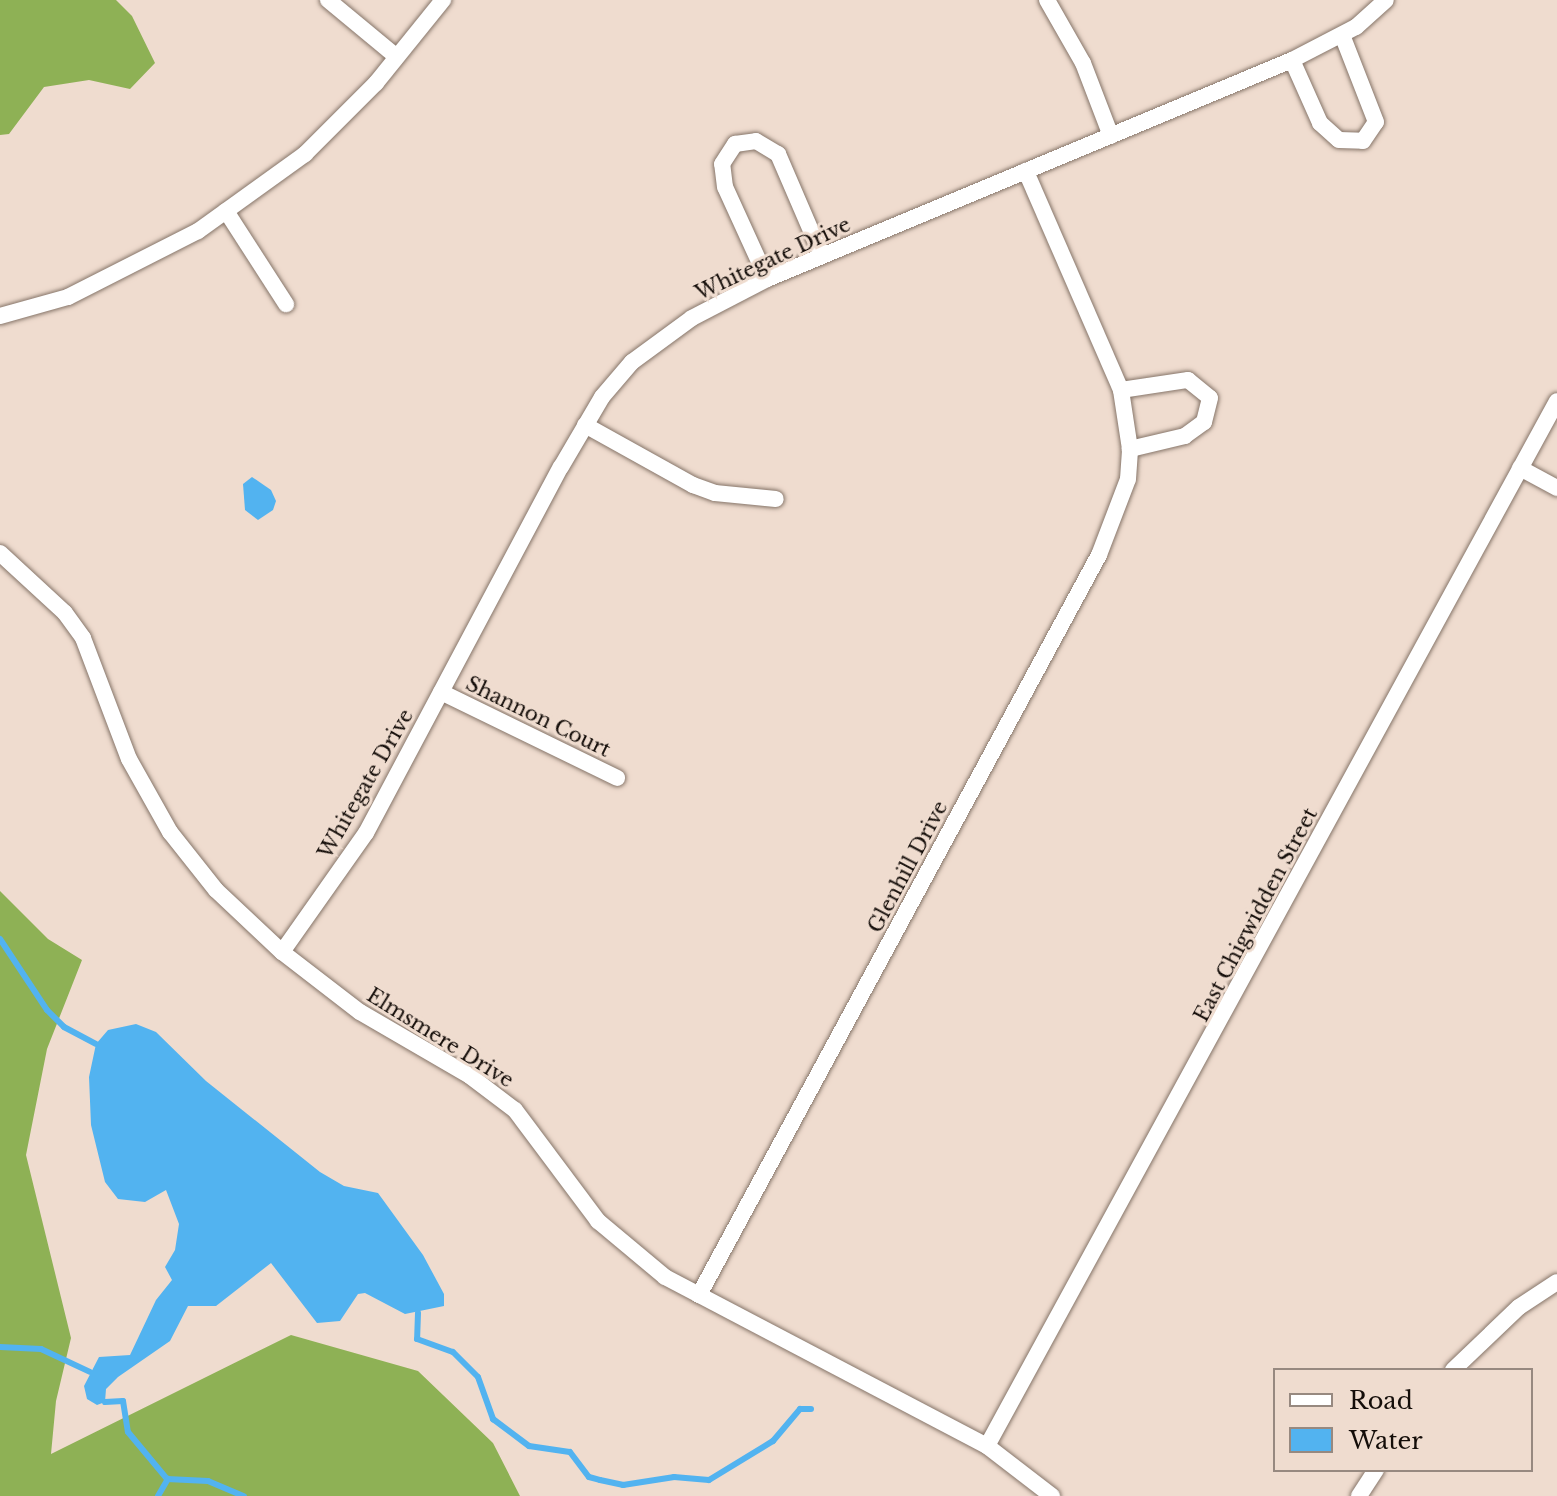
<!DOCTYPE html>
<style>
body{margin:0}
#map{position:relative;width:1557px;height:1496px;overflow:hidden;background:#efdccf;font-family:"Libre Baskerville",serif}
div>[style]{position:absolute}
.forest>*{inset:0;background:#8eb155}
.water>*{inset:0;background:#52b3f0}
.stream>*{height:6px;margin:-3px;padding:0 3px;transform-origin:3px;border-radius:3px;background:#52b3f0}
.roads{filter:drop-shadow(0 0 2px #867569) drop-shadow(0 0 2px #867569)}
.street>*{height:16px;margin:-8px;padding:0 8px;transform-origin:8px;border-radius:8px;background:#fff}
span{translate:-50% -50%;white-space:nowrap;text-align:center;line-height:1.15;-webkit-text-stroke:6px #efdccf;paint-order:stroke}
.street-label{font-size:20px;color:#140d09}
.legend{position:absolute;left:1273px;top:1368px;width:260px;height:104px;box-sizing:border-box;background:#efdccf;border:2px solid #978980;margin:0;padding:10px 14px;list-style:none;font-size:24px;color:#140d09}
.legend li{display:flex;align-items:center;gap:16px;height:40px}
.legend b{width:40px;border:2px solid #978980}
</style>
<div id="map">
<div class="forest">
<div style="clip-path:polygon(0 0,116px 0,132px 16px,155px 63px,130px 89px,89px 80px,44px 87px,9px 134px,0 135px)"></div>
<div style="clip-path:polygon(0 891px,48px 939px,82px 960px,47px 1049px,26px 1155px,71px 1338px,56px 1401px,51px 1454px,291px 1335px,418px 1371px,493px 1443px,520px 1496px,0 1496px)"></div>
</div>
<div class="water">
<div style="clip-path:polygon(252px 477px,271px 490px,276px 501px,273px 510px,258px 520px,245px 510px,243px 484px)"></div>
<div style="clip-path:polygon(136px 1024px,156px 1032px,206px 1081px,320px 1172px,344px 1186px,378px 1193px,423px 1255px,444px 1294px,444px 1306px,405px 1314px,365px 1293px,358px 1294px,340px 1321px,317px 1323px,271px 1263px,216px 1306px,188px 1306px,170px 1341px,118px 1377px,106px 1389px,105px 1402px,97px 1405px,87px 1399px,84px 1386px,99px 1357px,130px 1355px,156px 1300px,172px 1280px,165px 1267px,175px 1250px,179px 1224px,166px 1190px,145px 1202px,118px 1199px,105px 1182px,91px 1125px,89px 1077px,96px 1044px,108px 1030px)"></div>
</div>
<div class="stream">
<div style="left:0;top:939px;width:85px;rotate:56.5deg"></div>
<div style="left:47px;top:1010px;width:24px;rotate:45deg"></div>
<div style="left:64px;top:1027px;width:36px;rotate:28deg"></div>
<div style="left:418px;top:1313px;width:26px;rotate:92deg"></div>
<div style="left:417px;top:1339px;width:38px;rotate:20deg"></div>
<div style="left:453px;top:1352px;width:35px;rotate:45deg"></div>
<div style="left:478px;top:1377px;width:45px;rotate:70.3deg"></div>
<div style="left:493px;top:1419px;width:45px;rotate:36.9deg"></div>
<div style="left:529px;top:1446px;width:41px;rotate:8.3deg"></div>
<div style="left:570px;top:1452px;width:31px;rotate:53deg"></div>
<div style="left:589px;top:1477px;width:11px;rotate:15deg"></div>
<div style="left:600px;top:1480px;width:24px;rotate:12deg"></div>
<div style="left:623px;top:1485px;width:52px;rotate:-8.9deg"></div>
<div style="left:674px;top:1477px;width:35px;rotate:5deg"></div>
<div style="left:709px;top:1480px;width:75px;rotate:-31.4deg"></div>
<div style="left:773px;top:1441px;width:42px;rotate:-49.8deg"></div>
<div style="left:800px;top:1409px;width:11px"></div>
<div style="left:0;top:1347px;width:41px;rotate:2.8deg"></div>
<div style="left:41px;top:1349px;width:54px;rotate:25.1deg"></div>
<div style="left:105px;top:1402px;width:18px;rotate:-3deg"></div>
<div style="left:123px;top:1401px;width:31px;rotate:81deg"></div>
<div style="left:128px;top:1432px;width:61px;rotate:50.3deg"></div>
<div style="left:167px;top:1479px;width:41px;rotate:2.8deg"></div>
<div style="left:208px;top:1481px;width:39px;rotate:23deg"></div>
<div style="left:158px;top:1496px;width:20px;rotate:-60deg"></div>
</div>
<div class="roads">
<div class="street">
<div style="left:328px;top:0;width:89px;rotate:39.6deg"></div>
<div style="left:1047px;top:0;width:73px;rotate:60.3deg"></div>
<div style="left:1083px;top:63px;width:78px;rotate:69deg"></div>
<div style="left:1292px;top:60px;width:69px;rotate:66deg"></div>
<div style="left:1320px;top:123px;width:25px;rotate:42deg"></div>
<div style="left:1339px;top:140px;width:24px;rotate:2deg"></div>
<div style="left:1363px;top:141px;width:23px;rotate:-56deg"></div>
<div style="left:1376px;top:122px;width:93px;rotate:-111.3deg"></div>
<div style="left:226px;top:211px;width:111px;rotate:57.2deg"></div>
<div style="left:767px;top:279px;width:101px;rotate:-114.5deg"></div>
<div style="left:725px;top:187px;width:23px;rotate:-97deg"></div>
<div style="left:722px;top:164px;width:24px;rotate:-57deg"></div>
<div style="left:735px;top:144px;width:21px;rotate:-8deg"></div>
<div style="left:756px;top:141px;width:26px;rotate:31deg"></div>
<div style="left:778px;top:154px;width:109px;rotate:66.7deg"></div>
<div style="left:0;top:316px;width:71px;rotate:-15.6deg"></div>
<div style="left:68px;top:297px;width:146px;rotate:-26.9deg"></div>
<div style="left:198px;top:231px;width:132px;rotate:-35.7deg"></div>
<div style="left:305px;top:154px;width:100px;rotate:-45deg"></div>
<div style="left:376px;top:83px;width:107px;rotate:-51.1deg"></div>
<div style="left:1121px;top:390px;width:68px;rotate:-8.5deg"></div>
<div style="left:1188px;top:380px;width:28px;rotate:39deg"></div>
<div style="left:1210px;top:398px;width:25px;rotate:104deg"></div>
<div style="left:1204px;top:422px;width:24px;rotate:144deg"></div>
<div style="left:1185px;top:436px;width:57px;rotate:166.7deg"></div>
<div style="left:585px;top:425px;width:124px;rotate:29.1deg"></div>
<div style="left:693px;top:485px;width:23px;rotate:20deg"></div>
<div style="left:715px;top:493px;width:61px;rotate:5.6deg"></div>
<div style="left:1520px;top:468px;width:42px;rotate:28.4deg"></div>
<div style="left:0;top:553px;width:88px;rotate:42.7deg"></div>
<div style="left:65px;top:613px;width:31px;rotate:54deg"></div>
<div style="left:83px;top:638px;width:129px;rotate:69.2deg"></div>
<div style="left:129px;top:759px;width:84px;rotate:60.7deg"></div>
<div style="left:170px;top:832px;width:74px;rotate:51.6deg"></div>
<div style="left:216px;top:890px;width:91px;rotate:43.2deg"></div>
<div style="left:282px;top:952px;width:98px;rotate:37.6deg"></div>
<div style="left:360px;top:1012px;width:127px;rotate:30.2deg"></div>
<div style="left:470px;top:1076px;width:56px;rotate:37.1deg"></div>
<div style="left:515px;top:1110px;width:139px;rotate:53.2deg"></div>
<div style="left:598px;top:1221px;width:87px;rotate:39.9deg"></div>
<div style="left:665px;top:1277px;width:364px;rotate:27.7deg"></div>
<div style="left:987px;top:1446px;width:82px;rotate:37.6deg"></div>
<div style="left:441px;top:692px;width:196px;rotate:26deg"></div>
<div style="left:282px;top:952px;width:146px;rotate:-54.8deg"></div>
<div style="left:366px;top:833px;width:415px;rotate:-62deg"></div>
<div style="left:561px;top:467px;width:81px;rotate:-59.6deg"></div>
<div style="left:602px;top:397px;width:46px;rotate:-49.4deg"></div>
<div style="left:632px;top:362px;width:74px;rotate:-36.3deg"></div>
<div style="left:692px;top:318px;width:85px;rotate:-27.5deg"></div>
<div style="left:767px;top:279px;width:569px;rotate:-22.64deg"></div>
<div style="left:1292px;top:60px;width:72px;rotate:-27.3deg"></div>
<div style="left:1356px;top:27px;width:40px;rotate:-42deg"></div>
<div style="left:699px;top:1295px;width:841px;rotate:-61.61deg"></div>
<div style="left:1099px;top:555px;width:81px;rotate:-69.1deg"></div>
<div style="left:1128px;top:479px;width:30px;rotate:-86deg"></div>
<div style="left:1130px;top:449px;width:60px;rotate:-98.7deg"></div>
<div style="left:1121px;top:390px;width:239px;rotate:-113.5deg"></div>
<div style="left:1453px;top:1370px;width:91px;rotate:-43.7deg"></div>
<div style="left:1519px;top:1307px;width:45px;rotate:-33.3deg"></div>
<div style="left:987px;top:1446px;width:1190px;rotate:-61.39deg"></div>
<div style="left:1359px;top:1496px;width:31px;rotate:-57deg"></div>
</div>
</div>
<div class="street-label">
<span style="left:773px;top:259px;rotate:-25deg">Whitegate Drive</span>
<span style="left:538px;top:717px;rotate:26deg">Shannon Court</span>
<span style="left:366px;top:784px;rotate:-60deg">Whitegate Drive</span>
<span style="left:908px;top:867px;rotate:-62deg">Glenhill Drive</span>
<span style="left:1256px;top:915px;rotate:-62deg">East Chigwidden Street</span>
<span style="left:440px;top:1038px;rotate:32deg">Elmsmere Drive</span>
</div>
<ul class="legend">
<li><b style="height:10px;background:#fff"></b>Road</li>
<li><b style="height:22px;background:#52b3f0"></b>Water</li>
</ul>
</div>
